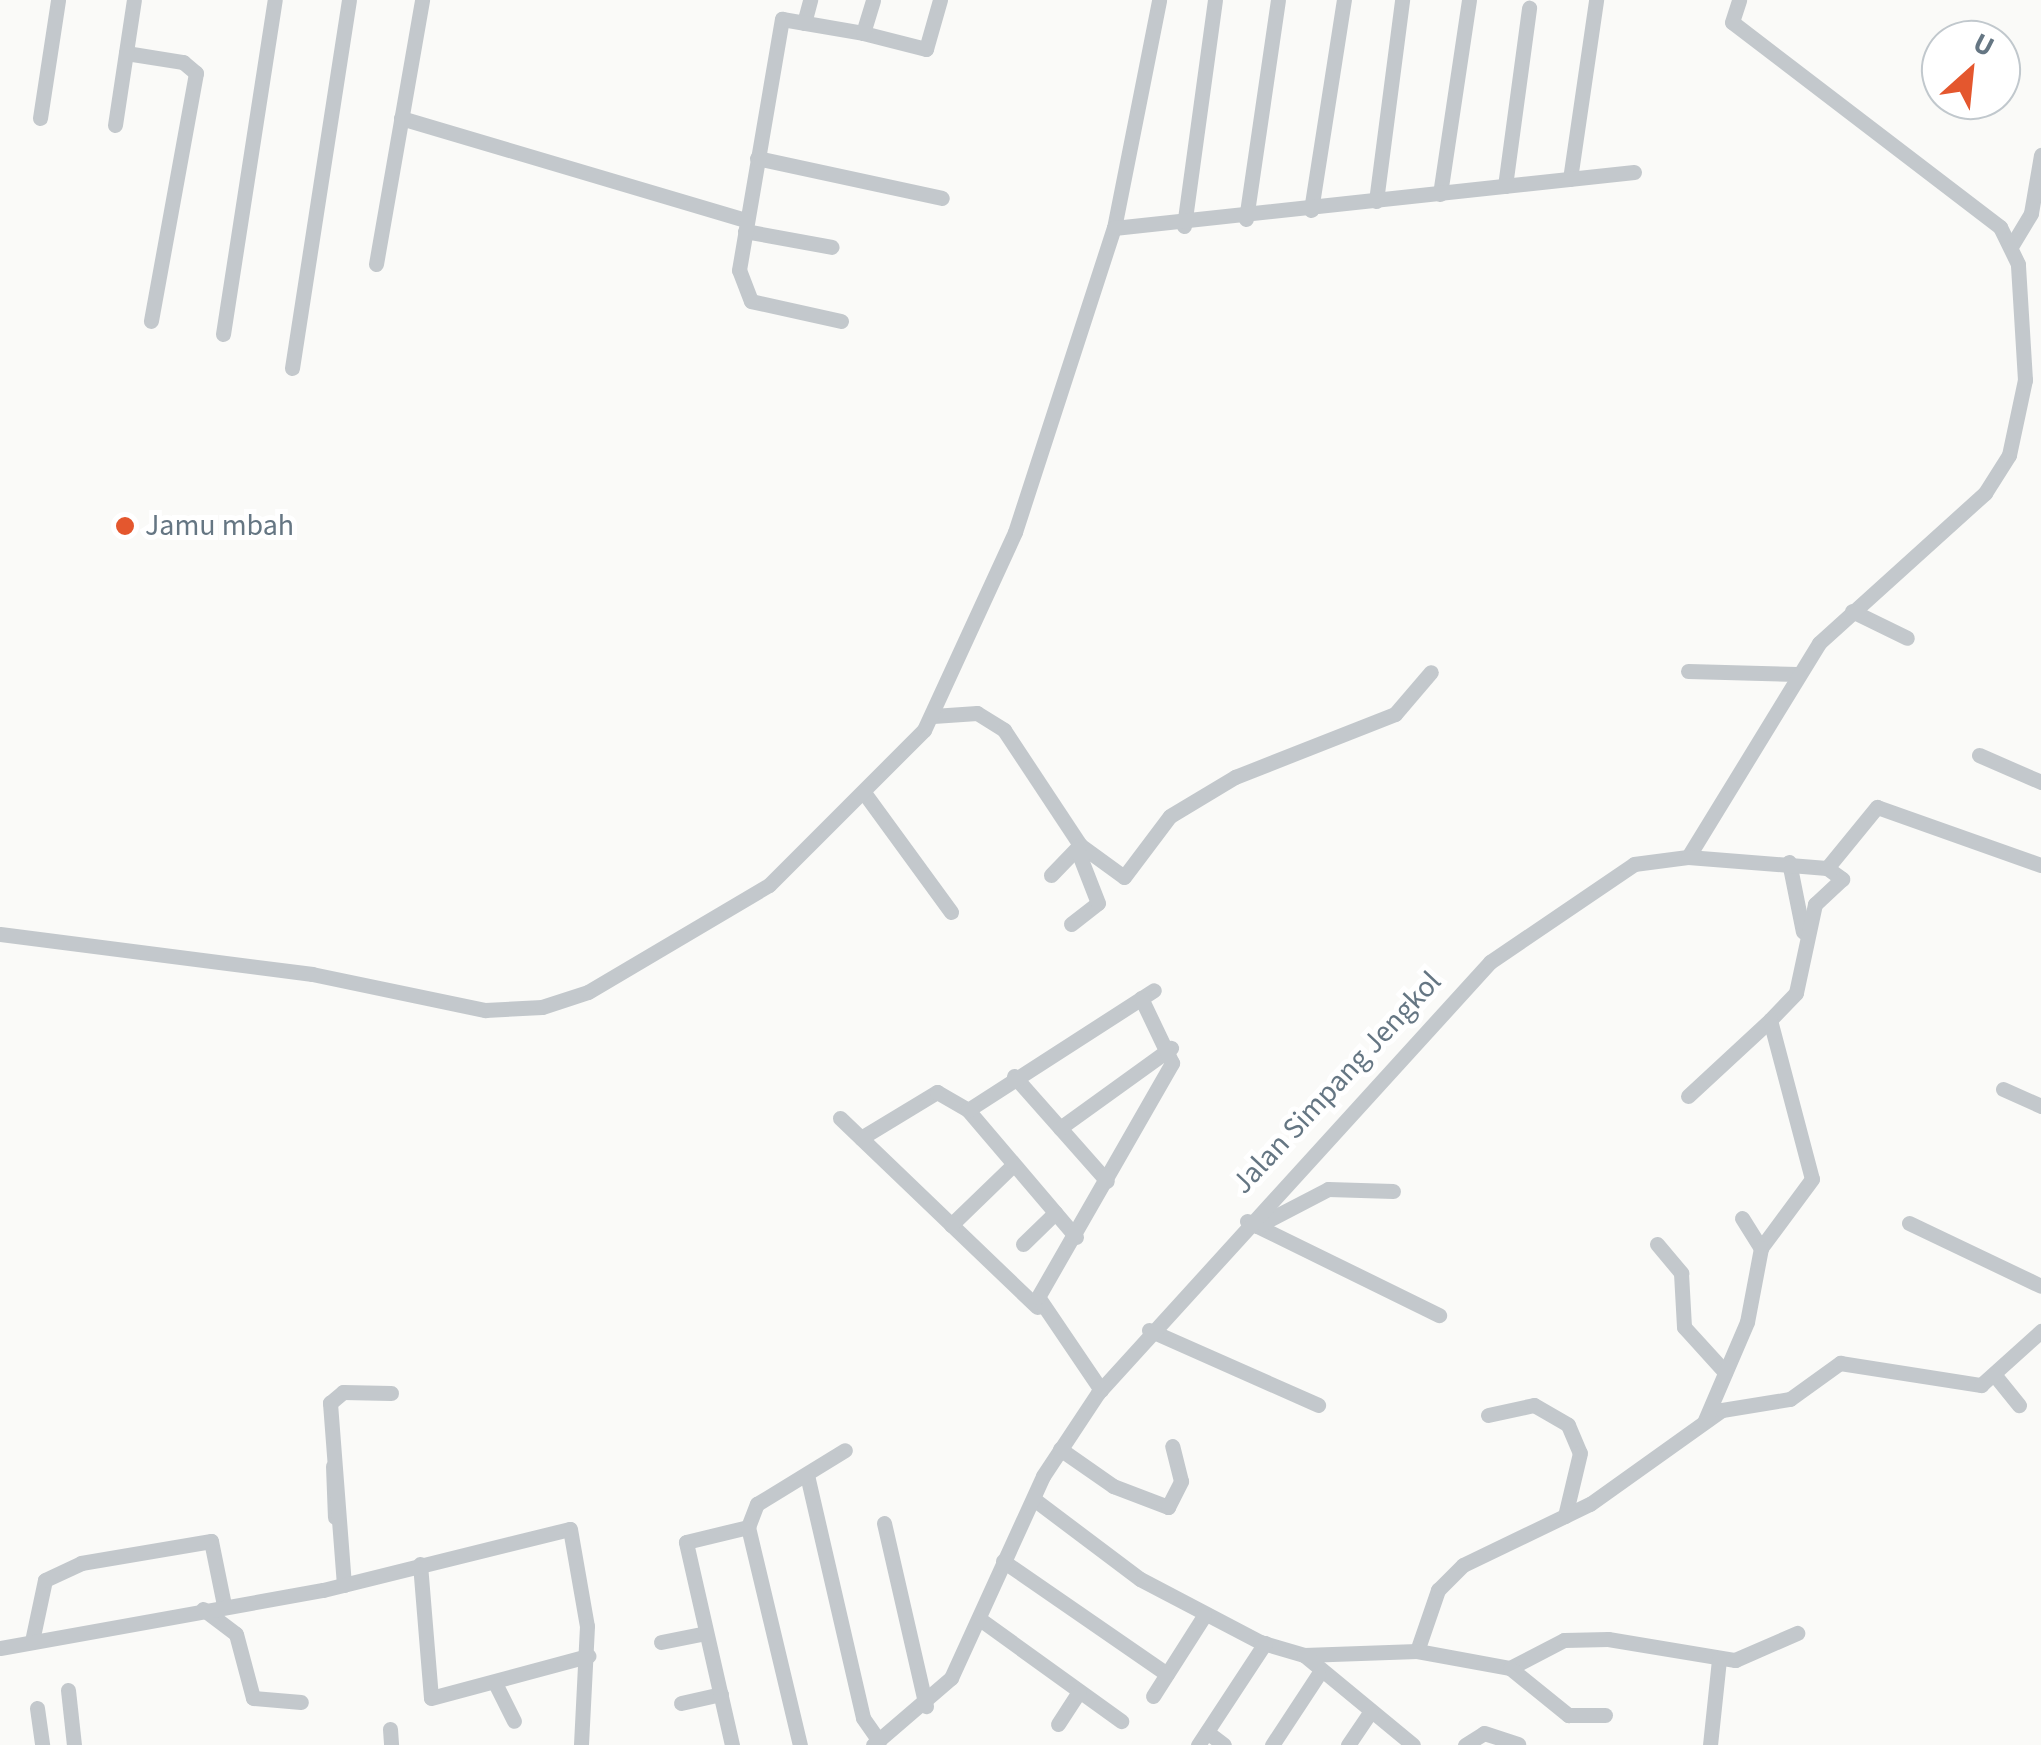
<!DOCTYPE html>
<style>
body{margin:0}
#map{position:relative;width:2041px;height:1745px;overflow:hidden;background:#fafaf8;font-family:"Source Sans 3",sans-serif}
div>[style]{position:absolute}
.street>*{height:15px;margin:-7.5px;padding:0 7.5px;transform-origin:7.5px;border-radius:7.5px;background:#c3c8cc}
.dots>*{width:28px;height:28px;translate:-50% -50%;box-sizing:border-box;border:5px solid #fff;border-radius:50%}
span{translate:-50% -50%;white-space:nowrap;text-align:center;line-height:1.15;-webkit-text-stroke:10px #fff;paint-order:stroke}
.poi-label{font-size:30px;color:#657683}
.left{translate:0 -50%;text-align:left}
.street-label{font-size:30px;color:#657683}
.north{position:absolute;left:1921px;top:20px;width:100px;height:100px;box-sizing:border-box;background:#fff;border:2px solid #c1c8cd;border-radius:50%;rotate:27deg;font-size:28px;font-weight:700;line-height:40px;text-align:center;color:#657683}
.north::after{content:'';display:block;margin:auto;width:35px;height:45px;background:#e4572e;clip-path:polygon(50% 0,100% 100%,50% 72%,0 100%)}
</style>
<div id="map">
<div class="street">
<div style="left:804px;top:23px;width:24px;rotate:-75deg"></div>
<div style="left:863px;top:33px;width:65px;rotate:14.3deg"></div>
<div style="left:926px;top:49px;width:51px;rotate:-74.1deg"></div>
<div style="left:126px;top:53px;width:58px;rotate:9deg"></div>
<div style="left:183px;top:62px;width:17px;rotate:40deg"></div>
<div style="left:196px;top:73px;width:252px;rotate:100.3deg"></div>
<div style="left:40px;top:118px;width:119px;rotate:-81.3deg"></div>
<div style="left:401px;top:118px;width:360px;rotate:16.5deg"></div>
<div style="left:115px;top:125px;width:126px;rotate:-81.4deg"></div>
<div style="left:757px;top:158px;width:189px;rotate:12.2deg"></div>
<div style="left:1570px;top:179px;width:181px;rotate:-81.7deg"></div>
<div style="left:1505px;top:186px;width:180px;rotate:-82.3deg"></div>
<div style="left:1440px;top:194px;width:196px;rotate:-81.5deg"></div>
<div style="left:1376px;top:201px;width:203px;rotate:-82.6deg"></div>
<div style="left:1311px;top:210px;width:213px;rotate:-81.1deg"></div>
<div style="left:1246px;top:219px;width:221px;rotate:-81.7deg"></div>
<div style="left:1184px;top:226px;width:228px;rotate:-82.2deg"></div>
<div style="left:1114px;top:228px;width:232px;rotate:-78.8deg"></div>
<div style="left:745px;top:231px;width:88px;rotate:10.4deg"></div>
<div style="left:2012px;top:245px;width:37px;rotate:-59deg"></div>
<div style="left:2031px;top:213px;width:59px;rotate:-80.2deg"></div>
<div style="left:376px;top:264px;width:268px;rotate:-80.1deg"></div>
<div style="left:841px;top:321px;width:92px;rotate:-167.5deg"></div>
<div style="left:751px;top:301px;width:33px;rotate:-111deg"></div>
<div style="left:739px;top:270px;width:255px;rotate:-80.3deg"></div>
<div style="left:782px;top:19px;width:82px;rotate:9.8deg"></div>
<div style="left:863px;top:33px;width:34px;rotate:-73deg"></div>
<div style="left:223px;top:334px;width:338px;rotate:-81.2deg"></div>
<div style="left:292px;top:368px;width:372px;rotate:-81.2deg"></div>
<div style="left:1852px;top:611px;width:61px;rotate:26.1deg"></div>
<div style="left:1688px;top:671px;width:109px;rotate:1.6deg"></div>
<div style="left:933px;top:716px;width:44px;rotate:-3.9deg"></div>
<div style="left:977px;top:713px;width:32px;rotate:32deg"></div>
<div style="left:1004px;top:730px;width:138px;rotate:56.5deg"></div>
<div style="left:1080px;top:845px;width:54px;rotate:36deg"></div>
<div style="left:1124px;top:877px;width:76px;rotate:-53deg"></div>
<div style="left:1170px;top:816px;width:76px;rotate:-31deg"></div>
<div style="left:1235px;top:777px;width:172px;rotate:-21.5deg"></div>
<div style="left:1395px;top:714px;width:55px;rotate:-49.4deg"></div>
<div style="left:1979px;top:755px;width:68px;rotate:23.5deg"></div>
<div style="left:865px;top:794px;width:146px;rotate:53.9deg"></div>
<div style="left:1688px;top:857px;width:251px;rotate:-58.5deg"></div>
<div style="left:1819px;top:643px;width:224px;rotate:-42.1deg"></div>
<div style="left:1985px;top:493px;width:45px;rotate:-57.7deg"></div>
<div style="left:2009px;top:455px;width:77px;rotate:-78deg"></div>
<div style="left:2025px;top:380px;width:116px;rotate:-93.5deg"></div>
<div style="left:2018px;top:264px;width:41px;rotate:-115.9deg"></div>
<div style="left:2000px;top:227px;width:337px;rotate:-142.6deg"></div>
<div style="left:1732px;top:22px;width:23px;rotate:-72deg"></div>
<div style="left:1789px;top:862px;width:71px;rotate:78.7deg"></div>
<div style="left:1827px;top:868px;width:79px;rotate:-50.7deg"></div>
<div style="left:1877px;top:807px;width:174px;rotate:19.5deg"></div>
<div style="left:1051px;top:875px;width:42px;rotate:-46deg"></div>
<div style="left:1071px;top:924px;width:34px;rotate:-38deg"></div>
<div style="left:1098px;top:903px;width:58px;rotate:-111.3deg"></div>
<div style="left:0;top:934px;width:315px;rotate:7.3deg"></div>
<div style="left:312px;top:974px;width:177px;rotate:11.8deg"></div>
<div style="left:485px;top:1010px;width:57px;rotate:-3deg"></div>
<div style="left:542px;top:1007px;width:48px;rotate:-18.1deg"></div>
<div style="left:588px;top:992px;width:210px;rotate:-30.6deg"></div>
<div style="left:769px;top:885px;width:219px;rotate:-45deg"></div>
<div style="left:924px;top:730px;width:218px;rotate:-65.3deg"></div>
<div style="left:1015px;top:532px;width:320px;rotate:-72deg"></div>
<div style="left:1114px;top:228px;width:523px;rotate:-6.15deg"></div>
<div style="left:1014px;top:1076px;width:140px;rotate:48.5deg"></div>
<div style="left:2003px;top:1089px;width:42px;rotate:24.1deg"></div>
<div style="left:1688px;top:1096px;width:112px;rotate:-42.8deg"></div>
<div style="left:840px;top:1118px;width:273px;rotate:43.8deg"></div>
<div style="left:1060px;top:1128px;width:137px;rotate:-35.8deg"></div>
<div style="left:861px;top:1138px;width:89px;rotate:-31.2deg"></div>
<div style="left:937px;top:1092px;width:36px;rotate:30deg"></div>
<div style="left:1742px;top:1218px;width:36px;rotate:58deg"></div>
<div style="left:1247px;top:1221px;width:214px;rotate:26.1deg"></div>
<div style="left:1909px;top:1223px;width:146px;rotate:25.5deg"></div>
<div style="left:951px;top:1225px;width:85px;rotate:-44deg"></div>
<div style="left:1257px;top:1226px;width:80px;rotate:-27.5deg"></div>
<div style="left:1328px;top:1189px;width:65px;rotate:1.8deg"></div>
<div style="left:1076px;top:1237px;width:167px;rotate:-130.4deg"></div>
<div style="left:968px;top:1110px;width:221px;rotate:-32.8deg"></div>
<div style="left:1023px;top:1244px;width:45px;rotate:-44.1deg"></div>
<div style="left:1657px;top:1244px;width:38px;rotate:50deg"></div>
<div style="left:1681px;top:1273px;width:54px;rotate:86.8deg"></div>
<div style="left:1684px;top:1327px;width:61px;rotate:47.7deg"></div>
<div style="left:1149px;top:1330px;width:185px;rotate:23.9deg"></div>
<div style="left:1997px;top:1378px;width:35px;rotate:51deg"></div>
<div style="left:1101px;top:1390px;width:112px;rotate:-124.1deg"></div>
<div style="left:1038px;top:1297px;width:270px;rotate:-60.2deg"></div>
<div style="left:1172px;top:1063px;width:72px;rotate:-115.5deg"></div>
<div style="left:1488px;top:1415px;width:47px;rotate:-12.3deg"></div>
<div style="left:1534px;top:1405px;width:39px;rotate:30deg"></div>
<div style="left:1568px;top:1425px;width:30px;rotate:67deg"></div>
<div style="left:1580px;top:1453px;width:65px;rotate:103.4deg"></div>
<div style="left:1060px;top:1449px;width:65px;rotate:34.9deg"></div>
<div style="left:1113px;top:1486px;width:59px;rotate:20.9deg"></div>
<div style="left:1168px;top:1507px;width:29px;rotate:-63deg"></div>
<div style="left:1181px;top:1481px;width:36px;rotate:-104deg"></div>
<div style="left:333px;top:1466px;width:51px;rotate:87.8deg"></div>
<div style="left:807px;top:1475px;width:249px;rotate:77deg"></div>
<div style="left:863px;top:1718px;width:28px;rotate:55deg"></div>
<div style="left:1035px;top:1500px;width:131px;rotate:37deg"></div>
<div style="left:1140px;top:1579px;width:136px;rotate:27.7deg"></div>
<div style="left:1260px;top:1642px;width:46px;rotate:16.5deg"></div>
<div style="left:1304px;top:1655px;width:113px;rotate:-2deg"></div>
<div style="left:1417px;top:1651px;width:65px;rotate:-71deg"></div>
<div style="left:1438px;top:1590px;width:35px;rotate:-45deg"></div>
<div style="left:1463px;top:1565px;width:141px;rotate:-25.7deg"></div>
<div style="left:1590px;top:1504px;width:162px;rotate:-35.5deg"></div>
<div style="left:1722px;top:1410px;width:69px;rotate:-9.2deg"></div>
<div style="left:1790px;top:1399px;width:62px;rotate:-35.8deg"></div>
<div style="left:1840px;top:1363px;width:143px;rotate:8.9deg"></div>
<div style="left:1981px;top:1385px;width:81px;rotate:-42deg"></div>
<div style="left:884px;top:1523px;width:188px;rotate:77.1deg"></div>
<div style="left:748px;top:1527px;width:25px;rotate:-69deg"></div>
<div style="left:757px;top:1504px;width:103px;rotate:-31.5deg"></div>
<div style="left:1003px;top:1561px;width:199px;rotate:34.6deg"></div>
<div style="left:420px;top:1564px;width:134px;rotate:85.3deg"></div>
<div style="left:431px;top:1698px;width:163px;rotate:-15deg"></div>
<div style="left:344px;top:1585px;width:183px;rotate:-94.4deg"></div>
<div style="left:330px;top:1403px;width:17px;rotate:-40deg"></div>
<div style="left:343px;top:1392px;width:48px;rotate:1.2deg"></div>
<div style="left:203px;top:1609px;width:41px;rotate:37.1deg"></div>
<div style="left:236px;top:1634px;width:66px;rotate:75.1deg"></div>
<div style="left:253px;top:1698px;width:48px;rotate:4.8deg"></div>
<div style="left:981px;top:1620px;width:173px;rotate:35.8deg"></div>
<div style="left:32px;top:1641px;width:62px;rotate:-78deg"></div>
<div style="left:45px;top:1580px;width:40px;rotate:-25deg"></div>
<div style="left:81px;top:1563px;width:132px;rotate:-9.6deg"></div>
<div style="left:211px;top:1541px;width:65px;rotate:78.5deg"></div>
<div style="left:661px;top:1642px;width:46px;rotate:-11.3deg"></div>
<div style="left:0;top:1648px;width:328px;rotate:-10.2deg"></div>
<div style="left:323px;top:1590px;width:254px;rotate:-13.9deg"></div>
<div style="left:570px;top:1529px;width:98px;rotate:80.1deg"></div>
<div style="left:587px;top:1626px;width:119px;rotate:92.9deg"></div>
<div style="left:1417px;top:1651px;width:95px;rotate:10.4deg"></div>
<div style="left:1510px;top:1668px;width:61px;rotate:-27.4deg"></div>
<div style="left:1564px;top:1640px;width:44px;rotate:-1.3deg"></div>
<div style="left:1608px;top:1639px;width:129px;rotate:9.4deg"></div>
<div style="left:1735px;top:1660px;width:68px;rotate:-23.5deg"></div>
<div style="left:1304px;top:1655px;width:141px;rotate:39.5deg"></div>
<div style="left:1510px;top:1668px;width:75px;rotate:39deg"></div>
<div style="left:1568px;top:1715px;width:37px"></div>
<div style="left:496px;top:1685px;width:40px;rotate:63.4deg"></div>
<div style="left:68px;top:1690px;width:55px;rotate:83.8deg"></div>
<div style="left:1153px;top:1696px;width:95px;rotate:-57.5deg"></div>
<div style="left:681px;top:1703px;width:41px;rotate:-12.7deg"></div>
<div style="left:37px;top:1708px;width:37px;rotate:82deg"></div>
<div style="left:1058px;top:1724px;width:38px;rotate:-57deg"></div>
<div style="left:390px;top:1729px;width:16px;rotate:86deg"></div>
<div style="left:1207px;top:1732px;width:21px;rotate:37deg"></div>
<div style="left:732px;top:1745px;width:208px;rotate:-102.8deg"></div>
<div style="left:686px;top:1542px;width:64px;rotate:-13.6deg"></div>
<div style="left:748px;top:1527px;width:224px;rotate:76.6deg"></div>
<div style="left:873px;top:1745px;width:103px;rotate:-40.7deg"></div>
<div style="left:951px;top:1678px;width:222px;rotate:-65.5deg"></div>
<div style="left:1043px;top:1476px;width:100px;rotate:-56.5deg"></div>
<div style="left:1098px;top:1393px;width:583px;rotate:-47.71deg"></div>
<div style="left:1490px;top:962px;width:174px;rotate:-34.2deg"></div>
<div style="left:1634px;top:864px;width:54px;rotate:-7.4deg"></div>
<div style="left:1688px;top:857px;width:139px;rotate:4.5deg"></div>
<div style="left:1827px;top:868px;width:19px;rotate:36deg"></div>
<div style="left:1842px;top:879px;width:37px;rotate:137deg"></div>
<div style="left:1815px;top:904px;width:91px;rotate:102.1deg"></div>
<div style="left:1796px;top:993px;width:37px;rotate:134deg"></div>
<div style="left:1770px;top:1020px;width:164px;rotate:75.2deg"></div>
<div style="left:1812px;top:1179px;width:86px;rotate:126.5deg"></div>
<div style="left:1761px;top:1248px;width:75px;rotate:100.7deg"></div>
<div style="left:1747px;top:1322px;width:107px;rotate:113.2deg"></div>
<div style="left:1198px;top:1745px;width:122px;rotate:-56.7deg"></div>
<div style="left:1272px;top:1745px;width:84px;rotate:-56.7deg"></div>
<div style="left:1348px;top:1745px;width:40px;rotate:-56deg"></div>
<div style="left:1465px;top:1745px;width:22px;rotate:-32deg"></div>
<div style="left:1484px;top:1733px;width:36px;rotate:18deg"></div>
<div style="left:1710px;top:1745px;width:86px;rotate:-84deg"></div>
</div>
<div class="dots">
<div style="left:125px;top:526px;background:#e4572e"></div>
</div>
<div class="poi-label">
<span class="left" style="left:145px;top:526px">Jamu mbah</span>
</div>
<div class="street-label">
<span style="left:1337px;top:1083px;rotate:-47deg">Jalan Simpang Jengkol</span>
</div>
<div class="north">U</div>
</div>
